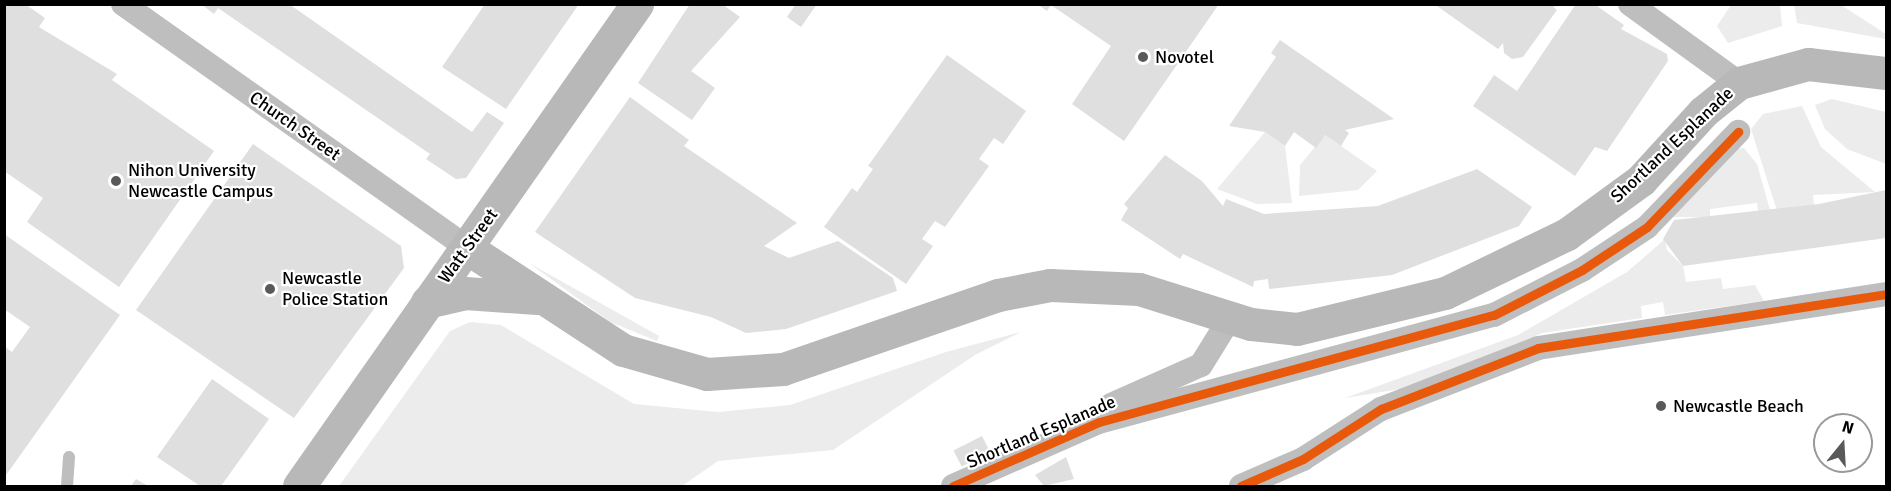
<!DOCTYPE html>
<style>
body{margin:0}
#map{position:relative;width:1891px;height:491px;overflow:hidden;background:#fff;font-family:Signika,sans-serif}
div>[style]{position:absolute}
.green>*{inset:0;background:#ececec}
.building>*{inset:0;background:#dfdfdf;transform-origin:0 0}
.lane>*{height:12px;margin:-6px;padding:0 6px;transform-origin:6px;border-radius:6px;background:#bebebe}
.street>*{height:24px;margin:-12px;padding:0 12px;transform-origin:12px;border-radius:12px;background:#bebebe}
.secondary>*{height:33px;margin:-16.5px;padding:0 16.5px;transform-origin:16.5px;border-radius:16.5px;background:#b8b8b8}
.cycleway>*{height:9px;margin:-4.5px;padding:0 4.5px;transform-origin:4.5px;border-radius:4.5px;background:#e8590c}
.dots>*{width:16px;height:16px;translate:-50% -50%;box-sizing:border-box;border:3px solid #fff;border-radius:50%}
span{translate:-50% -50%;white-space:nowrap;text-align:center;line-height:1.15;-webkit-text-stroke:4.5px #fff;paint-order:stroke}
.poi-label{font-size:18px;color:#000}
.left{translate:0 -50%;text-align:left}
.street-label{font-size:18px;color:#000}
.frame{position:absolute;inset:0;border:6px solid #000;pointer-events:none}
.north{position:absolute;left:1813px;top:413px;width:60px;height:60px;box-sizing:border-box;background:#fff;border:2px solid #999;border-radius:50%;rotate:18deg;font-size:16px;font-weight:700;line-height:24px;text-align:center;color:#000}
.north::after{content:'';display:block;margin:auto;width:21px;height:27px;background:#595959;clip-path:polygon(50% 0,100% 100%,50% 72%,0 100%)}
</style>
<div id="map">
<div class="green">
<div style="clip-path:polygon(1731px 5px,1780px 5px,1782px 26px,1728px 43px,1717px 26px)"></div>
<div style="clip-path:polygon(1794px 5px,1841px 5px,1886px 34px,1886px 39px,1797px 23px)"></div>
<div style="clip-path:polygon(1832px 99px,1886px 112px,1886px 164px,1847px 149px,1825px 129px,1815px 105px)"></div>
<div style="clip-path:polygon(1802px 106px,1821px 147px,1875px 192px,1813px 195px,1814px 205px,1886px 200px,1886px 227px,1797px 239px,1778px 214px,1751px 129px,1763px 114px)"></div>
<div style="clip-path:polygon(1265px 132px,1285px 146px,1292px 203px,1257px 204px,1217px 189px)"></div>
<div style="clip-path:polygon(1325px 135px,1377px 171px,1358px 190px,1299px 196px,1300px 165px)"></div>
<div style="clip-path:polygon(1744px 148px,1757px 164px,1772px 217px,1758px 212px,1757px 203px,1710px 209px,1710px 217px,1670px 217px,1732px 149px)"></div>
<div style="clip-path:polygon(1665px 239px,1667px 250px,1683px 266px,1686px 282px,1721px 278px,1723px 289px,1755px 285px,1764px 301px,1665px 315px,1663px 302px,1641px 306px,1642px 318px,1542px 333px,1425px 385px,1345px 398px,1518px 335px,1627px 272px)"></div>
<div style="clip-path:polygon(529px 263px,659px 336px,657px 341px,610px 322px)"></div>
<div style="clip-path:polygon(470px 322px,501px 325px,634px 404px,718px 412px,790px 405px,946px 352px,1021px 332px,975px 355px,833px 450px,718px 461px,682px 486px,339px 486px,450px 331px)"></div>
</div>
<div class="building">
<div style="clip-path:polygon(4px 4px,25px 4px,45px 18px,39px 27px,117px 74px,112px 80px,214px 151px,119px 287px,27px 222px,43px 198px,4px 171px)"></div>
<div style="clip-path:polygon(201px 4px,289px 4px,472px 132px,487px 112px,504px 123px,466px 178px,456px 179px,426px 159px,430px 154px,218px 8px,214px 14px)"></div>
<div style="clip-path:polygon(485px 4px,579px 4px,506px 109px,442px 67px)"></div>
<div style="clip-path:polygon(690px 4px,722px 4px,740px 17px,691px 71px,715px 88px,692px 120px,638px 83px)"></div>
<div style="clip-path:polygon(796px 4px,817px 4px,801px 27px,787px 17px)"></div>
<div style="clip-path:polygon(1037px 4px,1219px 4px,1124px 141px,1072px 104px,1111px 46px,1051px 5px,1047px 11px)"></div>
<div style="clip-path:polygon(1434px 4px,1560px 4px,1560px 5px,1553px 7px,1557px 10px,1523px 57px,1512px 59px,1504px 53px,1503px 43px,1498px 49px)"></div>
<div style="clip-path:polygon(1576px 4px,1594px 4px,1624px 25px,1621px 29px,1667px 54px,1668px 61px,1607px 151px,1595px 147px,1575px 176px,1473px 106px,1494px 75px,1517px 91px)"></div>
<div style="clip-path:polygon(1280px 40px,1394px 119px,1345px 130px,1349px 133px,1341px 146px,1325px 135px,1316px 148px,1294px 132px,1285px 146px,1265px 132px,1229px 126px,1276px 57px,1271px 53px)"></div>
<div style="clip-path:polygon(947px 55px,1026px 111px,1003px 144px,994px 138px,979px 159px,989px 166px,945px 227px,935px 221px,922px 239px,933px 246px,906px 284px,824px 227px,852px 188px,857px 192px,873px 169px,868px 166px)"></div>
<div style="clip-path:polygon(630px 97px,689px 140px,684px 146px,797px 223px,764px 246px,789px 258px,838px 241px,893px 278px,897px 291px,786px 329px,746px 333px,711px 317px,635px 298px,535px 232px)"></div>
<div style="clip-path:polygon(253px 144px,401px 246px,404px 268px,294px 418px,136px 310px)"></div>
<div style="clip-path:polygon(1165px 155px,1202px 181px,1223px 206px,1226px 199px,1264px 214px,1378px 206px,1477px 169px,1532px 207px,1519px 226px,1392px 275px,1269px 289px,1268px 279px,1254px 281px,1253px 287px,1183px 254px,1180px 259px,1121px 220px,1128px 208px,1124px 204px)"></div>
<div style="clip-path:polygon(1886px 190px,1886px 238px,1683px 266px,1663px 239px,1674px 220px,1819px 204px)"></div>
<div style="clip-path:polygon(4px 234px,120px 315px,4px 478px,4px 346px,12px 352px,30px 327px,4px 309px)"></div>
<div style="clip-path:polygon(212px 379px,269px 419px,221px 486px,200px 486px,157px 457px)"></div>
<div style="left:982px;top:436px;width:18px;height:32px;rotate:63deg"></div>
<div style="clip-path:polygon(1066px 457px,1074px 479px,1044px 486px,1035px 475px)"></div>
<div style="clip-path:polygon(136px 479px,148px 486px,131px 486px)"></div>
</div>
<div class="lane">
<div style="left:67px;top:486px;width:29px;rotate:-86deg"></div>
</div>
<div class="street">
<div style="left:123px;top:4px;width:422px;rotate:35.3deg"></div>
<div style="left:1630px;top:4px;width:135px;rotate:35.9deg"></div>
<div style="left:1111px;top:405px;width:98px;rotate:-24deg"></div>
<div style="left:1201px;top:365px;width:55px;rotate:-58.3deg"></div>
<div style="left:953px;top:486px;width:159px;rotate:-23.7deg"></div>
<div style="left:1099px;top:422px;width:409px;rotate:-15.2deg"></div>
<div style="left:1494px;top:315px;width:99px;rotate:-27.1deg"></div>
<div style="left:1582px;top:270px;width:78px;rotate:-33.5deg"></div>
<div style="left:1647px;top:227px;width:132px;rotate:-46.2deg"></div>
<div style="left:1241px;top:486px;width:68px;rotate:-23.5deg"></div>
<div style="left:1303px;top:459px;width:93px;rotate:-32.7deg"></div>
<div style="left:1381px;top:409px;width:168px;rotate:-21.2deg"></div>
<div style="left:1538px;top:348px;width:352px;rotate:-8.8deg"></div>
</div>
<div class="secondary">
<div style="left:467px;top:248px;width:186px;rotate:33.2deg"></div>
<div style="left:623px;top:350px;width:87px;rotate:15.9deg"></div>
<div style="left:707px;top:374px;width:76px;rotate:-3.8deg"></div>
<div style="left:783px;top:369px;width:227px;rotate:-19deg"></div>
<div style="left:998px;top:295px;width:53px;rotate:-10.9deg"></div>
<div style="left:1050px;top:285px;width:89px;rotate:2.6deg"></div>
<div style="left:1139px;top:289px;width:117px;rotate:17.4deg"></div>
<div style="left:1251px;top:324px;width:46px;rotate:6.2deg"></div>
<div style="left:1297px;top:329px;width:152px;rotate:-13.7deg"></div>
<div style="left:1445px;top:293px;width:136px;rotate:-25.8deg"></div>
<div style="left:1567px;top:234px;width:92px;rotate:-36.1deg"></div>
<div style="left:1641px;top:180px;width:92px;rotate:-47.6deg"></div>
<div style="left:1703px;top:112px;width:46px;rotate:-38.9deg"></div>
<div style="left:1739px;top:83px;width:72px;rotate:-15.4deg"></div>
<div style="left:1808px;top:64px;width:79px;rotate:6.6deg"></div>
<div style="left:427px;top:302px;width:39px;rotate:-13deg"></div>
<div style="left:465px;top:293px;width:72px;rotate:4deg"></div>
<div style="left:299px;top:486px;width:589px;rotate:-54.96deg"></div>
</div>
<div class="cycleway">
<div style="left:953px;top:486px;width:159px;rotate:-23.7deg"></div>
<div style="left:1099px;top:422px;width:409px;rotate:-15.2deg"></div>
<div style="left:1494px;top:315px;width:99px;rotate:-27.1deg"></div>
<div style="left:1582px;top:270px;width:78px;rotate:-33.5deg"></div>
<div style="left:1647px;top:227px;width:132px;rotate:-46.2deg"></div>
<div style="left:1241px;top:486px;width:68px;rotate:-23.5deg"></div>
<div style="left:1303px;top:459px;width:93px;rotate:-32.7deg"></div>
<div style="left:1381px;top:409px;width:168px;rotate:-21.2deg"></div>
<div style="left:1538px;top:348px;width:352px;rotate:-8.8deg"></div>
</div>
<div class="dots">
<div style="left:1143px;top:57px;background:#595959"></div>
<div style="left:116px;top:181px;background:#595959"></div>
<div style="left:270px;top:289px;background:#595959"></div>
<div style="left:1661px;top:406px;background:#595959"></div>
</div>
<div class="poi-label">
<span class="left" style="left:1155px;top:57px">Novotel</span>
<span class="left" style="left:128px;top:181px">Nihon University<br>Newcastle Campus</span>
<span class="left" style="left:282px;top:289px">Newcastle<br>Police Station</span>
<span class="left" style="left:1673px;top:406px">Newcastle Beach</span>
</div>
<div class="street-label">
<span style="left:295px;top:126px;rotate:35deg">Church Street</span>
<span style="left:1672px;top:145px;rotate:-43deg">Shortland Esplanade</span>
<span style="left:468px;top:246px;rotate:-54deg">Watt Street</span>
<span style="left:1041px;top:432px;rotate:-23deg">Shortland Esplanade</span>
</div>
<div class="frame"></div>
<div class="north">N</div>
</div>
